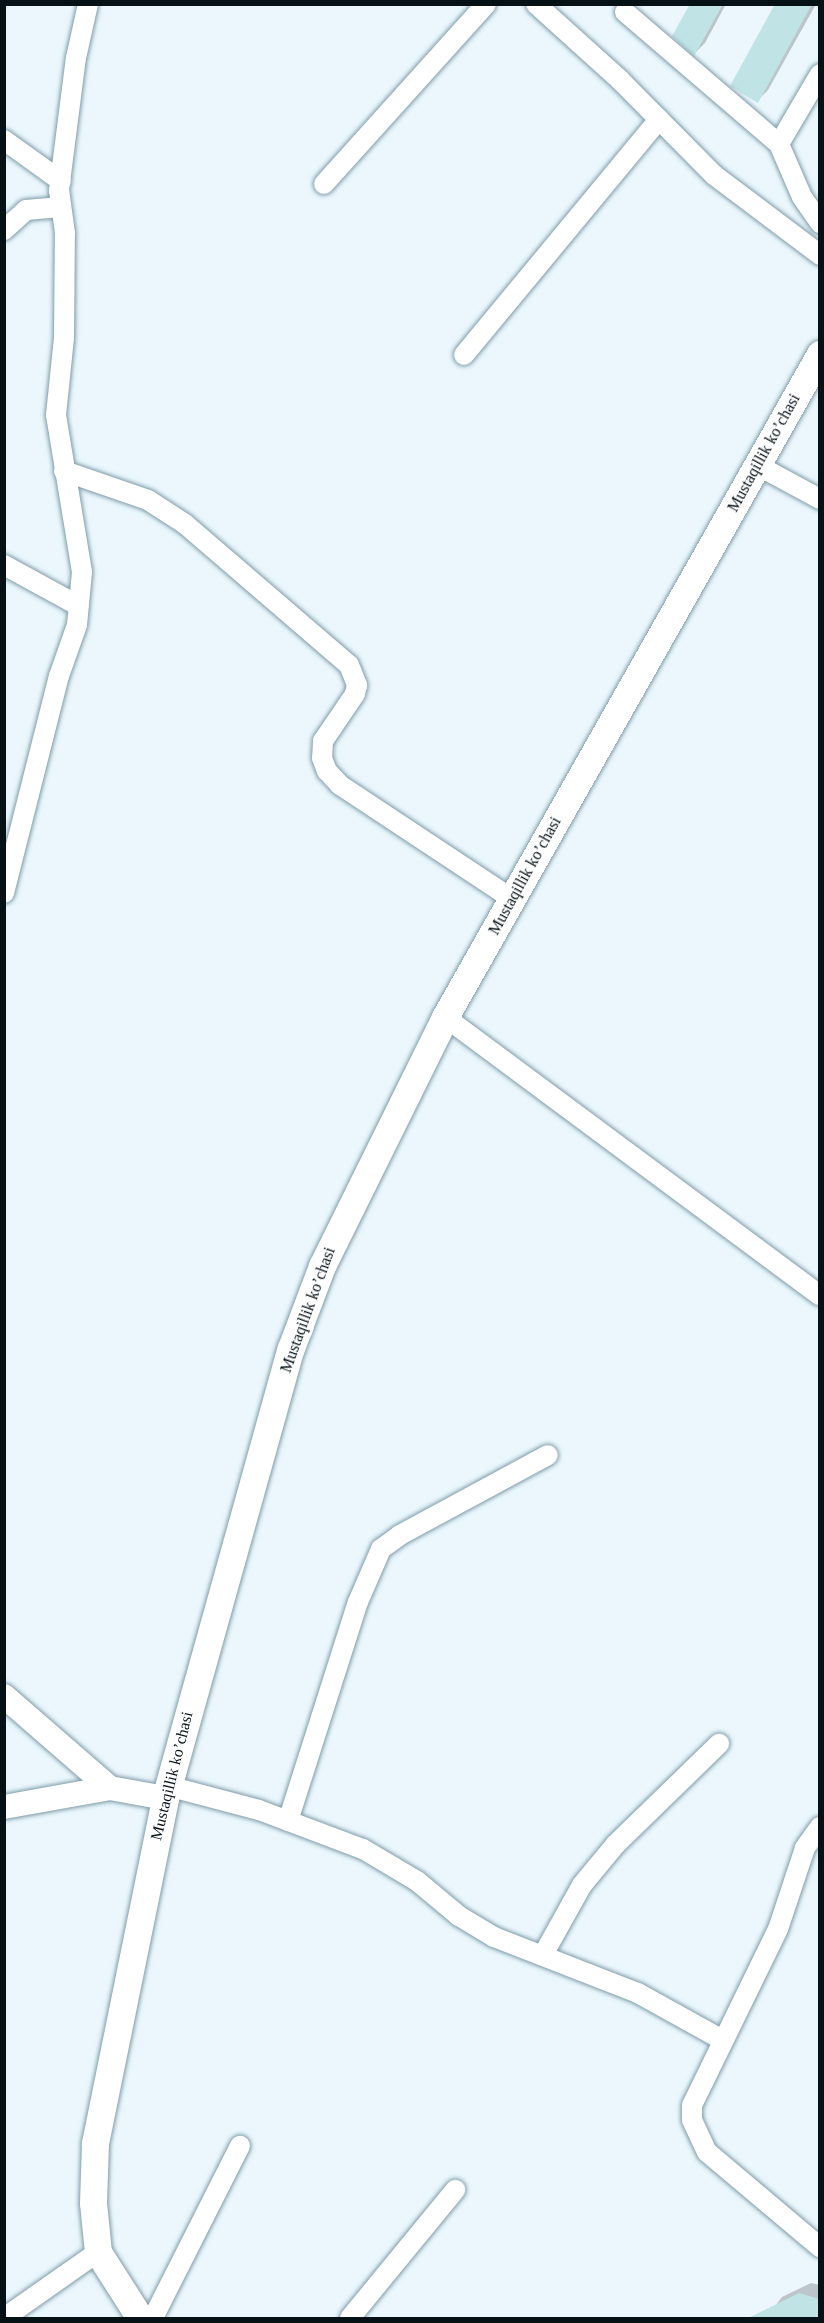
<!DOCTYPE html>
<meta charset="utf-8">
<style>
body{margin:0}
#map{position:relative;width:824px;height:2323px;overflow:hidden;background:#ebf7fd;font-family:Georgia,serif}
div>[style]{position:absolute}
.shadow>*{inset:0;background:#0003}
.building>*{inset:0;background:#c0e4e5}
.roads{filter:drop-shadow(0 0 2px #7f9ca8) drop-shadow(0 0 2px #7f9ca8)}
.minor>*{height:20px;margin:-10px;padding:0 10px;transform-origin:10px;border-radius:10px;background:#fff}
.tertiary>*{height:24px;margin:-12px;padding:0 12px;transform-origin:12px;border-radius:12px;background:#fff}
.secondary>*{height:27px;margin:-13.5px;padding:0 13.5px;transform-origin:13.5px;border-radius:13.5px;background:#fff}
span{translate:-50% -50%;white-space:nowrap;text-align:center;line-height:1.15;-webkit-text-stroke:6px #fff;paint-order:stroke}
.street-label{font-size:16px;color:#061115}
.frame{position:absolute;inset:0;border:6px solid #061115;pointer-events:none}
</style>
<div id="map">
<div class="shadow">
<div style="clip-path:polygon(691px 4px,726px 4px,705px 43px,694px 54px)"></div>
<div style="clip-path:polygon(777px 4px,820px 4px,815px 6px,768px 90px,757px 101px)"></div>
<div style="clip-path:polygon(811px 2283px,820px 2285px,820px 2318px,766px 2318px,782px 2297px)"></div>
</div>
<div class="building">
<div style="clip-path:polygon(690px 4px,723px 4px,694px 56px,672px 36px)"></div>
<div style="clip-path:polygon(775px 4px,812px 4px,758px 103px,730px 86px)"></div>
<div style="clip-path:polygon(799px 2293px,819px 2299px,819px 2319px,746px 2319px)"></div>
</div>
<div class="roads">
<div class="minor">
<div style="left:536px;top:4px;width:113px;rotate:42.1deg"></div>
<div style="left:620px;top:80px;width:134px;rotate:45.3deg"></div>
<div style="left:714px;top:175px;width:133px;rotate:37deg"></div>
<div style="left:625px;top:12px;width:203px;rotate:40.6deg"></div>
<div style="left:779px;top:144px;width:58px;rotate:66.5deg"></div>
<div style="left:802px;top:197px;width:32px;rotate:55deg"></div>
<div style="left:4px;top:140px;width:70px;rotate:35.7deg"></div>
<div style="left:779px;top:144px;width:81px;rotate:-59.6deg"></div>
<div style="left:324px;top:184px;width:242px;rotate:-48deg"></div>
<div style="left:4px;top:230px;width:30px;rotate:-42deg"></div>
<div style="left:26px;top:210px;width:35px;rotate:-5deg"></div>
<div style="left:464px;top:355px;width:306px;rotate:-50.4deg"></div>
<div style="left:757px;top:465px;width:72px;rotate:28.4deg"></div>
<div style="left:64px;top:471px;width:89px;rotate:19deg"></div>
<div style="left:148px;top:500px;width:44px;rotate:33deg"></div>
<div style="left:185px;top:524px;width:216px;rotate:40.7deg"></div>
<div style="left:349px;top:665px;width:22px;rotate:68deg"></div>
<div style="left:357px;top:685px;width:9px;rotate:103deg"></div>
<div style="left:355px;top:694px;width:57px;rotate:124.2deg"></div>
<div style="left:323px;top:741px;width:17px;rotate:93deg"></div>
<div style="left:322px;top:758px;width:14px;rotate:69deg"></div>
<div style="left:327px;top:771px;width:19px;rotate:47deg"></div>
<div style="left:340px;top:785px;width:206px;rotate:33.5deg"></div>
<div style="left:4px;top:565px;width:85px;rotate:28.7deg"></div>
<div style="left:4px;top:893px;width:224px;rotate:-75.8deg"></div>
<div style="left:59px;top:676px;width:54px;rotate:-70.6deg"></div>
<div style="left:77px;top:625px;width:53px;rotate:-84.6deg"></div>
<div style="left:82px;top:572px;width:159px;rotate:-99.4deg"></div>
<div style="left:56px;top:415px;width:77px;rotate:-84.1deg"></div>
<div style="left:64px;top:338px;width:105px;rotate:-89.5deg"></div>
<div style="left:65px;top:233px;width:43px;rotate:-97.9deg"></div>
<div style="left:59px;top:190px;width:133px;rotate:-82.7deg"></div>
<div style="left:76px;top:58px;width:55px;rotate:-77.5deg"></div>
<div style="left:445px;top:1017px;width:467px;rotate:36.6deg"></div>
<div style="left:168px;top:1786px;width:94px;rotate:14.8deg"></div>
<div style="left:259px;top:1810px;width:111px;rotate:20.6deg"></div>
<div style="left:363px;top:1849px;width:63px;rotate:30.7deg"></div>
<div style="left:417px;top:1881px;width:55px;rotate:39.8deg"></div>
<div style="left:459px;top:1916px;width:41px;rotate:31deg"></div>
<div style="left:494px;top:1937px;width:155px;rotate:21.3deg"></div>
<div style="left:638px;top:1993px;width:95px;rotate:29deg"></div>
<div style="left:288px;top:1821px;width:230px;rotate:-72.3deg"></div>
<div style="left:358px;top:1602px;width:58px;rotate:-66.5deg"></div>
<div style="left:381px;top:1549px;width:24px;rotate:-36deg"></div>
<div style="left:400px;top:1535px;width:168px;rotate:-28.4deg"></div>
<div style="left:820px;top:1827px;width:26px;rotate:126deg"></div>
<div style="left:805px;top:1848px;width:85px;rotate:108.4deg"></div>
<div style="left:778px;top:1929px;width:196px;rotate:116deg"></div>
<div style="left:692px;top:2105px;width:15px;rotate:90deg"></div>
<div style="left:692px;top:2120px;width:35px;rotate:65deg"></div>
<div style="left:707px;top:2152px;width:148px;rotate:40.1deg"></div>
<div style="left:543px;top:1955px;width:80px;rotate:-60.9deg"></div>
<div style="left:582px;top:1885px;width:53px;rotate:-50.3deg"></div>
<div style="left:616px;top:1844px;width:144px;rotate:-44.2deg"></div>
<div style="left:4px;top:2318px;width:115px;rotate:-35.1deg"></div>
<div style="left:153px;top:2318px;width:193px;rotate:-63.2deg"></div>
<div style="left:350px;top:2318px;width:166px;rotate:-50.6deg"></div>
</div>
<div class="tertiary">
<div style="left:4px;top:1696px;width:140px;rotate:41deg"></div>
<div style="left:4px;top:1807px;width:108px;rotate:-10.2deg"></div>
<div style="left:110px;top:1788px;width:56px;rotate:10.3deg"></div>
</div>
<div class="secondary">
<div style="left:140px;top:2318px;width:78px;rotate:-122.5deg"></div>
<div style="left:98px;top:2252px;width:49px;rotate:-95.8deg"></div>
<div style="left:93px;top:2203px;width:60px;rotate:-88.1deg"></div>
<div style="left:95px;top:2143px;width:352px;rotate:-78.5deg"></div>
<div style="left:165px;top:1798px;width:467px;rotate:-74.4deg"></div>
<div style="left:291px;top:1348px;width:88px;rotate:-69.3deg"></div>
<div style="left:322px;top:1266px;width:278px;rotate:-63.7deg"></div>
<div style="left:445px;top:1017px;width:762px;rotate:-60.51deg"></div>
</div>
</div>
<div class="street-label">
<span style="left:764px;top:453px;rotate:-61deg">Mustaqillik ko’chasi</span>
<span style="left:525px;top:876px;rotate:-61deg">Mustaqillik ko’chasi</span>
<span style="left:308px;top:1310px;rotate:-70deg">Mustaqillik ko’chasi</span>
<span style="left:172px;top:1776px;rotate:-76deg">Mustaqillik ko’chasi</span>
</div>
<div class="frame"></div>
</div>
